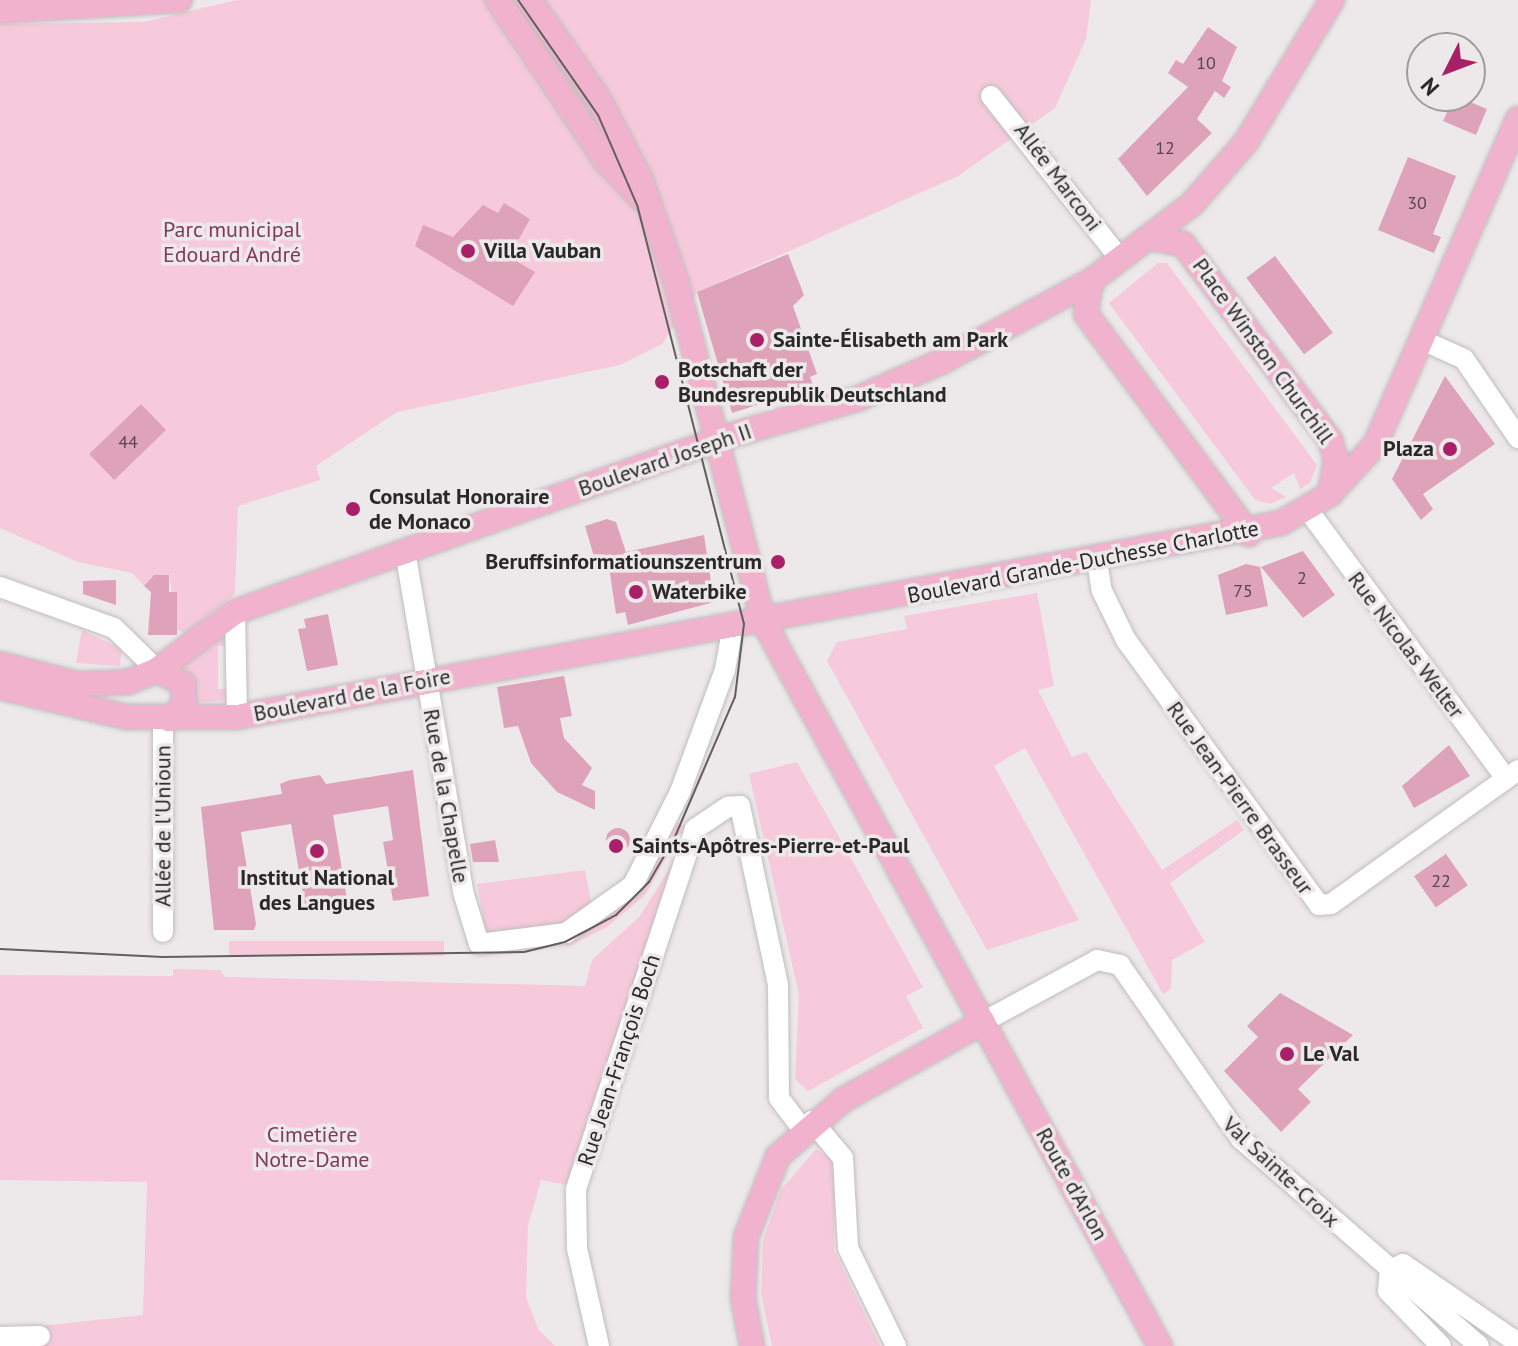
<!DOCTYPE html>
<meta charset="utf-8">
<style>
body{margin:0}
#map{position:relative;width:1518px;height:1346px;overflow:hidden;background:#ede9ea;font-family:"PT Sans",sans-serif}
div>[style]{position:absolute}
.green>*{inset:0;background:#f6cada;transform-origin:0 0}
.building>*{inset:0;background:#dea3b9;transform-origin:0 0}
.round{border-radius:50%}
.roads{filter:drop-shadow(0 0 2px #c1bdbe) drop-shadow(0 0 2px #c1bdbe)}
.minor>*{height:20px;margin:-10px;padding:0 10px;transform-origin:10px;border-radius:10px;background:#fff}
.major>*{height:24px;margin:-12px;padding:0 12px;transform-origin:12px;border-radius:12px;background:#f1b2cd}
.tram>*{height:2px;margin:-1px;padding:0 1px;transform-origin:1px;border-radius:1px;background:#615e5f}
.dots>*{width:22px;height:22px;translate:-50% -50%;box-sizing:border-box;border:4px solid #ede9ea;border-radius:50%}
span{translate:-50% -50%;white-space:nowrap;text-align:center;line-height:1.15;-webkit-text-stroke:7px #ede9ea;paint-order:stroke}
.number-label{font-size:18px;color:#57474d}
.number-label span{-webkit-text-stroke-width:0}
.street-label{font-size:22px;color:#2a2829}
.park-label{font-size:22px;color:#813959}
.poi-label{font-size:22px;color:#2a2829;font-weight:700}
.left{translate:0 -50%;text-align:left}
.right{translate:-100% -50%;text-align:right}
.north{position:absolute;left:1406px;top:32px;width:80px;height:80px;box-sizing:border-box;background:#ede9ea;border:2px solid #9f9c9d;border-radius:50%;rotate:228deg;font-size:22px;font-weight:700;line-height:32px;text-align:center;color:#2a2829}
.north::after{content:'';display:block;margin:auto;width:28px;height:36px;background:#a82067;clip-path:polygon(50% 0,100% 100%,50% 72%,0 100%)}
</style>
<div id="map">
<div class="green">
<div style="clip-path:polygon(237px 0,1091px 0,1086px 39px,1055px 108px,958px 176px,697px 292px,662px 344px,620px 365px,397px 412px,316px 466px,320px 480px,238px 506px,235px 594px,186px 633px,177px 630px,169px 575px,154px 575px,144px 586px,132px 573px,78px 562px,0 528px,0 24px,144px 22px)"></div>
<div style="clip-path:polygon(1158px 263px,1167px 263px,1317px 465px,1310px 483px,1300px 489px,1294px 473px,1271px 488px,1286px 497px,1270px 504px,1255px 500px,1109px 303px)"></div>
<div style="clip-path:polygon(1037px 593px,1054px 686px,1038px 690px,1072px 757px,1086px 752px,1162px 870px,1237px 820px,1244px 830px,1170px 883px,1205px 942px,1172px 960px,1171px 989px,1163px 994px,1025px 748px,994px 766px,1079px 920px,987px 950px,827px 661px,837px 642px,907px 629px,904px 616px)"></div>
<div style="clip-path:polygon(82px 630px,122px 649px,120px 666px,76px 663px)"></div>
<div style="clip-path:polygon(225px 633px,236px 646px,218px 646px,218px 689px,237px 689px,237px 699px,196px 703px,183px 666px)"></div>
<div style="clip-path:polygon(797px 762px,923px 987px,906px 996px,923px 1028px,808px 1091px,795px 1079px,799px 995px,749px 774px)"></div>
<div style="clip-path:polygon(673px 821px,685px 826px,645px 895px,607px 927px,567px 947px,564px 939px,622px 903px)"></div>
<div style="clip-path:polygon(676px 858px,572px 1186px,541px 1180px,528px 1226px,526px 1297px,538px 1329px,555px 1346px,2px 1346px,40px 1344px,40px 1326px,143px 1315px,147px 1182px,0 1180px,0 975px,173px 976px,173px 969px,220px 970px,225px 977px,585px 986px,592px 960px,640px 916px)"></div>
<div style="clip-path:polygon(585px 870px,593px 912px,567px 926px,487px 937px,477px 884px)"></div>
<div style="left:444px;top:941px;width:15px;height:215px;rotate:90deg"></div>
<div style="clip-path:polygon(816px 1149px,835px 1161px,834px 1250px,880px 1346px,772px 1346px,761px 1294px,763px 1240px,781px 1190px)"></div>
</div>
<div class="building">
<div style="clip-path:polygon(1208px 27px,1237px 47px,1222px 81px,1231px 87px,1224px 98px,1215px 91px,1197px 119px,1212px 133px,1147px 196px,1118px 159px,1188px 87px,1168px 73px,1176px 60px,1183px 64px)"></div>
<div style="clip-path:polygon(1415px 96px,1456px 96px,1487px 109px,1476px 135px,1443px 121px,1448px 110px)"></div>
<div style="clip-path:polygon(1408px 157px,1456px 176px,1433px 234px,1441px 237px,1434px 253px,1378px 230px)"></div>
<div style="clip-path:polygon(504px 203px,530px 219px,509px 257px,535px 272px,513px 306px,415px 246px,423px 225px,453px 237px,483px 205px,498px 213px)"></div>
<div style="clip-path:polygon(788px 254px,804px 295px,793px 306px,817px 374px,810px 377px,814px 387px,732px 413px,697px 292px)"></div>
<div style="left:1275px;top:256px;width:96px;height:36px;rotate:53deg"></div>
<div style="clip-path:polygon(1445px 376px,1495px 444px,1423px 494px,1433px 509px,1421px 520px,1392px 479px)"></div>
<div style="left:141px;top:404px;width:36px;height:72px;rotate:46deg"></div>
<div style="clip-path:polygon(607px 519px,616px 522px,626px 552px,704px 535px,714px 602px,628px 625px,625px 612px,616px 614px,609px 567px,598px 570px,585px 526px)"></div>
<div style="clip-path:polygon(1303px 551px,1335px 595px,1303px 618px,1261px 567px)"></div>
<div style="clip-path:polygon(1246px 564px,1260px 567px,1268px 606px,1226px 615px,1218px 575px)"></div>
<div style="clip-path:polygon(154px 575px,169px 575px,169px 592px,177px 592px,177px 635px,148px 635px,151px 592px,144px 586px)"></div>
<div style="clip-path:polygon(116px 580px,116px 605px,83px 594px,83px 581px)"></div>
<div style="clip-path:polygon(328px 614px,338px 665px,307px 671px,298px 629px,306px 628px,304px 619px)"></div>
<div style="clip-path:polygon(564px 676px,572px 716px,560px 718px,564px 738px,592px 768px,582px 785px,595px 791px,595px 810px,557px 792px,531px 763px,518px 726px,504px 728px,497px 687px)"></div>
<div style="clip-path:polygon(1449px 745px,1470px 776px,1414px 808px,1402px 786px)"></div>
<div style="clip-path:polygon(413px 770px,429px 896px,393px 901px,383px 842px,393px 840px,388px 806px,333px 815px,348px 906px,306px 913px,291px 824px,241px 832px,256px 924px,254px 930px,214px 930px,201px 807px,282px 794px,280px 784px,290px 780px,320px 775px,326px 784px)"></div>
<div class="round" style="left:606px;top:828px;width:24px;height:24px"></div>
<div style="clip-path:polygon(495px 840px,499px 862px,473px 862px,470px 844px)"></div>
<div style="left:1446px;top:854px;width:38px;height:39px;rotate:55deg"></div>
<div style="clip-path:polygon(1280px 993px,1353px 1035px,1298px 1089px,1311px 1102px,1281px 1132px,1224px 1071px,1258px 1037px,1247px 1026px)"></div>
</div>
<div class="roads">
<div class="minor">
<div style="left:991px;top:96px;width:209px;rotate:51.6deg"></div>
<div style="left:1422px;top:340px;width:46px;rotate:24.3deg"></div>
<div style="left:1464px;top:359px;width:96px;rotate:55.6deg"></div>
<div style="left:1308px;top:510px;width:334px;rotate:53.6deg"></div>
<div style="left:405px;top:551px;width:349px;rotate:80.3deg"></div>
<div style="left:464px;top:895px;width:51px;rotate:73deg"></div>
<div style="left:479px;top:944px;width:88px;rotate:-7.2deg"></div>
<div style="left:566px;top:933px;width:82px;rotate:-35.6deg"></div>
<div style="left:633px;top:885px;width:104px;rotate:-63.2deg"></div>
<div style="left:680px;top:792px;width:130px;rotate:-69.8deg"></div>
<div style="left:725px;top:670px;width:46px;rotate:-79.9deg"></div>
<div style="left:1097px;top:561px;width:30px;rotate:81deg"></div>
<div style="left:1102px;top:591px;width:55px;rotate:63.9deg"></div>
<div style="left:1126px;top:640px;width:328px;rotate:53.9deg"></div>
<div style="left:1319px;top:905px;width:12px;rotate:-5deg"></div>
<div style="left:1331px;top:904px;width:230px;rotate:-35.6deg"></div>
<div style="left:0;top:587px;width:121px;rotate:19.8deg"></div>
<div style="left:114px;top:628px;width:60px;rotate:44.3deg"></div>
<div style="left:235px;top:612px;width:105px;rotate:88.9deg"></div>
<div style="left:163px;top:932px;width:213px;rotate:-90deg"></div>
<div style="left:983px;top:1022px;width:130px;rotate:-28.5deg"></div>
<div style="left:1097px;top:960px;width:24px;rotate:12deg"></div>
<div style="left:1120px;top:965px;width:212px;rotate:55.2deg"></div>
<div style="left:1241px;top:1139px;width:315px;rotate:41deg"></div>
<div style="left:812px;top:1121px;width:48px;rotate:50deg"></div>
<div style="left:843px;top:1158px;width:90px;rotate:86.8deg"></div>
<div style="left:848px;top:1248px;width:109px;rotate:63.9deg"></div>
<div style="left:0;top:1337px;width:40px;rotate:-1.4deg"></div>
<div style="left:599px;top:1346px;width:100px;rotate:-102.7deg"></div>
<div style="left:577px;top:1248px;width:59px;rotate:-91deg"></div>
<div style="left:576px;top:1189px;width:379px;rotate:-71.7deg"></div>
<div style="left:695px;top:829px;width:40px;rotate:-34deg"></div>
<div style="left:728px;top:807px;width:12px;rotate:-5deg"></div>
<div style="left:740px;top:806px;width:183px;rotate:78deg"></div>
<div style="left:778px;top:985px;width:113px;rotate:89.5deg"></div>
<div style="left:779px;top:1098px;width:39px;rotate:53deg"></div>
<div style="left:1441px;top:1346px;width:76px;rotate:-133.9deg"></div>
<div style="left:1388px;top:1291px;width:21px;rotate:-85deg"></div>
<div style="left:1390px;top:1270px;width:14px;rotate:-25deg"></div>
<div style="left:1403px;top:1264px;width:140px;rotate:34.5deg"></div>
</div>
<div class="major">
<div style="left:498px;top:0;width:194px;rotate:56.1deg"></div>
<div style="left:606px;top:161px;width:51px;rotate:46.6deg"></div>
<div style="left:529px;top:0;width:120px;rotate:54.9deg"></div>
<div style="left:598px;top:98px;width:93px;rotate:62.6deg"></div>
<div style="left:641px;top:181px;width:106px;rotate:70.7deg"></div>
<div style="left:676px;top:281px;width:351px;rotate:75.6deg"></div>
<div style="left:763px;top:621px;width:827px;rotate:61.3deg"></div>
<div style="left:0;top:11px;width:180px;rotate:-3.5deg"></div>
<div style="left:1151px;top:238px;width:33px;rotate:11deg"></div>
<div style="left:1183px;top:244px;width:245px;rotate:53.1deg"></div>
<div style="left:1330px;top:440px;width:21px;rotate:73deg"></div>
<div style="left:1336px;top:460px;width:35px;rotate:100deg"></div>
<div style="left:1091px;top:281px;width:33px;rotate:99deg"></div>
<div style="left:1086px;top:314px;width:274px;rotate:53.5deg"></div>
<div style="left:0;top:664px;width:81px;rotate:14.4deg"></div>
<div style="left:78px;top:684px;width:50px;rotate:-2.3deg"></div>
<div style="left:128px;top:682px;width:31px;rotate:-22deg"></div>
<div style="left:157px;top:670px;width:97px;rotate:-36.6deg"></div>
<div style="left:235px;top:612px;width:521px;rotate:-19.62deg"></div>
<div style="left:726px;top:437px;width:136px;rotate:-16.2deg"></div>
<div style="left:857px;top:399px;width:94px;rotate:-23.8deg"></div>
<div style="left:943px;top:361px;width:168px;rotate:-28.4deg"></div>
<div style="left:1091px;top:281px;width:127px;rotate:-37.3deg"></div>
<div style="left:1192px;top:204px;width:82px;rotate:-48.9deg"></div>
<div style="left:1246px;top:142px;width:166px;rotate:-58.8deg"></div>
<div style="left:157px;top:670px;width:30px;rotate:28deg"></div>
<div style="left:183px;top:684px;width:20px;rotate:87deg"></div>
<div style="left:184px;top:704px;width:21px;rotate:133deg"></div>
<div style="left:0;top:687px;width:130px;rotate:13.4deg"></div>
<div style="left:126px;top:717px;width:111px"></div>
<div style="left:237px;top:717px;width:1062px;rotate:-10.53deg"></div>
<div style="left:1281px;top:523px;width:57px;rotate:-30.6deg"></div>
<div style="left:1330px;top:494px;width:67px;rotate:-47.4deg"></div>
<div style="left:1375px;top:445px;width:356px;rotate:-66.3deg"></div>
<div style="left:752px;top:1346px;width:49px;rotate:-100.6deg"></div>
<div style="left:743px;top:1298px;width:61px;rotate:-87.2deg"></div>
<div style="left:746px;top:1237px;width:87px;rotate:-68.4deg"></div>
<div style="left:778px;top:1156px;width:86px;rotate:-40.7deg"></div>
<div style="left:843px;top:1100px;width:160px;rotate:-29.1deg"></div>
</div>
</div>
<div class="tram">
<div style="left:0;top:949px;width:163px;rotate:2.8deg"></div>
<div style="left:163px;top:957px;width:361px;rotate:-0.8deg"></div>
<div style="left:524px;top:952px;width:42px;rotate:-13.7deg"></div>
<div style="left:565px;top:942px;width:58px;rotate:-27.9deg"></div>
<div style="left:616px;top:915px;width:47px;rotate:-45deg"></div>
<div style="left:649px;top:882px;width:50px;rotate:-59.8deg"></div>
<div style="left:674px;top:839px;width:155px;rotate:-66.8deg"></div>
<div style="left:735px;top:697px;width:74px;rotate:-83deg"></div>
<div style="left:744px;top:624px;width:432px;rotate:-104.3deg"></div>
<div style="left:637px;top:205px;width:98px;rotate:-113.4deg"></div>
<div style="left:598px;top:115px;width:140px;rotate:-124.8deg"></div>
</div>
<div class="dots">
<div style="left:468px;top:251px;background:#a82067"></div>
<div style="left:757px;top:340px;background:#a82067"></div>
<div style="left:662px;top:382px;background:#a82067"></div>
<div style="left:1450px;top:449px;background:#a82067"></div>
<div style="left:353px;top:509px;background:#a82067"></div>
<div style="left:778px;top:562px;background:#a82067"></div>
<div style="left:636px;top:592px;background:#a82067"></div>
<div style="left:616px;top:846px;background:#a82067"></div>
<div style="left:317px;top:851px;background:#a82067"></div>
<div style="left:1287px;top:1054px;background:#a82067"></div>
</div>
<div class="number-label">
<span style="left:1206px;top:63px">10</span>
<span style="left:1165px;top:148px">12</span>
<span style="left:1417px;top:203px">30</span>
<span style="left:128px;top:442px">44</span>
<span style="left:1302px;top:578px">2</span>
<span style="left:1243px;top:591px">75</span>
<span style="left:1441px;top:881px">22</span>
</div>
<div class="street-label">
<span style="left:1058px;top:177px;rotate:53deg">Allée Marconi</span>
<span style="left:1263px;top:351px;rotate:54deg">Place Winston Churchill</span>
<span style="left:665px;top:460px;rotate:-19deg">Boulevard Joseph II</span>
<span style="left:1083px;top:562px;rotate:-11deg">Boulevard Grande-Duchesse Charlotte</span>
<span style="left:1406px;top:645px;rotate:53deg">Rue Nicolas Welter</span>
<span style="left:352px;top:695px;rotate:-11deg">Boulevard de la Foire</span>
<span style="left:446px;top:796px;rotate:80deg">Rue de la Chapelle</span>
<span style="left:1240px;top:798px;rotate:54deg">Rue Jean-Pierre Brasseur</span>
<span style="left:163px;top:826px;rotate:-90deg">Allée de l'Unioun</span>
<span style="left:619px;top:1060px;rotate:-72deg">Rue Jean-François Boch</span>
<span style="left:1281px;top:1172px;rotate:43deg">Val Sainte-Croix</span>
<span style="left:1072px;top:1184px;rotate:61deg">Route d'Arlon</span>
</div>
<div class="park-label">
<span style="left:232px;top:242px">Parc municipal<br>Edouard André</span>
<span style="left:312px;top:1147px">Cimetière<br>Notre-Dame</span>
</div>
<div class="poi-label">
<span class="left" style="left:484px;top:251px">Villa Vauban</span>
<span class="left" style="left:773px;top:340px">Sainte-Élisabeth am Park</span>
<span class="left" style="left:678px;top:382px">Botschaft der<br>Bundesrepublik Deutschland</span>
<span class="right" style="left:1434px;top:449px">Plaza</span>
<span class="left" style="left:369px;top:509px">Consulat Honoraire<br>de Monaco</span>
<span class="right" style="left:762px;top:562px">Beruffsinformatiounszentrum</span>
<span class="left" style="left:652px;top:592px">Waterbike</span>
<span class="left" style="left:632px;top:846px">Saints-Apôtres-Pierre-et-Paul</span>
<span style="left:317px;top:890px">Institut National<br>des Langues</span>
<span class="left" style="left:1303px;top:1054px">Le Val</span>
</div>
<div class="north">N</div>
</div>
